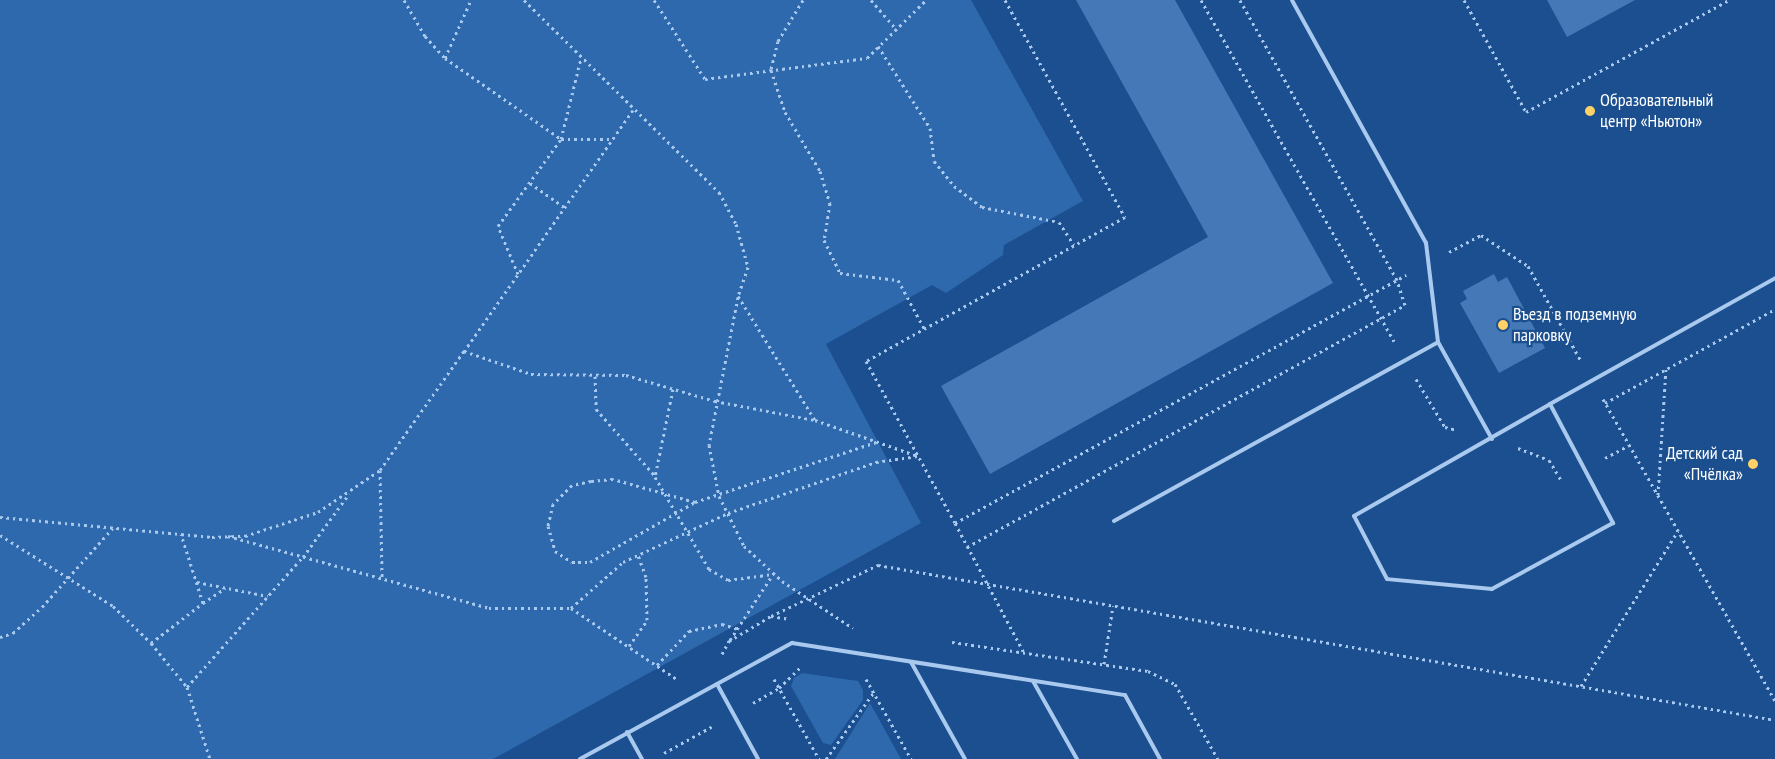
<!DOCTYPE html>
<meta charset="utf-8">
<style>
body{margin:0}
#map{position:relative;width:1775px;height:759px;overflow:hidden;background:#1b4f8f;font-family:"PT Sans Narrow",sans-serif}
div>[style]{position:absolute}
.green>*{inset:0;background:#2e69ad}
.building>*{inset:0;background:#4478b7}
.path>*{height:3px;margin-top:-1.5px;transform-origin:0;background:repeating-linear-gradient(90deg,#a9c9ee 0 2.5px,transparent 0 6.5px)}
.lane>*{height:4px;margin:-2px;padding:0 2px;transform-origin:2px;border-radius:2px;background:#a9c9ee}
.dots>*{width:14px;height:14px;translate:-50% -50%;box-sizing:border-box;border:2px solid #1b4f8f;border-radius:50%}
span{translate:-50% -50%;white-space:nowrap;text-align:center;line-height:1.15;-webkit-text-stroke:4.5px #1b4f8f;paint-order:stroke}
.poi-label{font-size:18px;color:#fff}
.left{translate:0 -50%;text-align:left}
.right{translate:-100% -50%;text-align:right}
</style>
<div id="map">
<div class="green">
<div style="clip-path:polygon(0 0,971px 0,1083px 201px,1004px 245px,1003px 255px,946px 293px,932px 285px,826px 344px,921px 523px,493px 759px,0 759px)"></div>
<div style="clip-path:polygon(802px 673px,858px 681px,863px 690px,863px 700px,831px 745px,823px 743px,791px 686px,794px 678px)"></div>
<div style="clip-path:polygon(870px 703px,901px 759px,835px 759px)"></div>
</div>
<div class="building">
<div style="clip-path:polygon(1076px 0,1175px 0,1333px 283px,990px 474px,941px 386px,1208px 237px)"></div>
<div style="clip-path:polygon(1547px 0,1635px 0,1567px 37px)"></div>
<div style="clip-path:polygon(1494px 274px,1498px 282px,1507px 277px,1545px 348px,1499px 373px,1460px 303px,1467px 299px,1463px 291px)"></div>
</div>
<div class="path">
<div style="left:404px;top:0;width:42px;rotate:59.7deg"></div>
<div style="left:425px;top:36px;width:30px;rotate:48deg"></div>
<div style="left:445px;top:58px;width:141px;rotate:34.9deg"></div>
<div style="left:561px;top:139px;width:83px;rotate:-76.1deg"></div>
<div style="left:524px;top:0;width:274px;rotate:44.6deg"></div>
<div style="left:719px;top:192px;width:36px;rotate:62deg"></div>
<div style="left:736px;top:224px;width:45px;rotate:74.4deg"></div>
<div style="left:748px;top:267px;width:31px;rotate:109deg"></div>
<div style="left:738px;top:296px;width:146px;rotate:58.2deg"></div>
<div style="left:815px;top:420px;width:109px;rotate:19.3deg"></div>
<div style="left:654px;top:0;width:94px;rotate:57.2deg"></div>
<div style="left:705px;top:79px;width:163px;rotate:-7.4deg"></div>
<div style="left:867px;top:58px;width:83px;rotate:-44.5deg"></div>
<div style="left:803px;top:0;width:48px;rotate:121.4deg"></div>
<div style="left:778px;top:41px;width:30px;rotate:104deg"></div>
<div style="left:771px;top:70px;width:44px;rotate:71.6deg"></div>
<div style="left:785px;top:112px;width:69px;rotate:59.3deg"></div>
<div style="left:820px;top:171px;width:34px;rotate:73deg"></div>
<div style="left:830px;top:203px;width:37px;rotate:99deg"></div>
<div style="left:824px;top:240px;width:37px;rotate:64deg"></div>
<div style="left:840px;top:273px;width:58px;rotate:6.9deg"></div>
<div style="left:898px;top:280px;width:55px;rotate:61.6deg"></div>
<div style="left:871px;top:0;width:37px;rotate:49deg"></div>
<div style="left:1005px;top:0;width:248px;rotate:61.1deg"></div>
<div style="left:1125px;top:217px;width:296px;rotate:150.9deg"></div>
<div style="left:866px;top:361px;width:185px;rotate:61.2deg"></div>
<div style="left:955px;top:523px;width:515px;rotate:-28.81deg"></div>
<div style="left:1201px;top:0;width:392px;rotate:60.5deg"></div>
<div style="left:1464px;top:0;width:128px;rotate:61deg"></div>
<div style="left:1526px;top:112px;width:232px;rotate:-28.9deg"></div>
<div style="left:878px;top:46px;width:97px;rotate:57.6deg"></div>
<div style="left:930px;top:128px;width:33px;rotate:83deg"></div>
<div style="left:934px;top:161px;width:32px;rotate:51deg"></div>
<div style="left:954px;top:186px;width:35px;rotate:37deg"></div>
<div style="left:982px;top:207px;width:78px;rotate:11deg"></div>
<div style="left:1059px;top:222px;width:27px;rotate:57deg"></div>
<div style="left:445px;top:58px;width:64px;rotate:-65.9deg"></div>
<div style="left:633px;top:110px;width:294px;rotate:125deg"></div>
<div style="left:464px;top:351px;width:71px;rotate:18.9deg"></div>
<div style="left:531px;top:374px;width:95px;rotate:0.6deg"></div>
<div style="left:626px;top:375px;width:93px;rotate:16.3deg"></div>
<div style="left:715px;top:401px;width:102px;rotate:10.8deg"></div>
<div style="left:530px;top:183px;width:42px;rotate:35.2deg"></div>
<div style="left:1449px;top:252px;width:36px;rotate:-28deg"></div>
<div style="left:1481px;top:235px;width:56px;rotate:33.4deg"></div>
<div style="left:1528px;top:266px;width:109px;rotate:60.8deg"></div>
<div style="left:518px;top:274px;width:52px;rotate:-112.6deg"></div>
<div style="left:498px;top:226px;width:107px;rotate:-54.1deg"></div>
<div style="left:561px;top:139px;width:51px"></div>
<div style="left:738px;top:297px;width:151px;rotate:101.1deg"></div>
<div style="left:709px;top:445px;width:52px;rotate:78.9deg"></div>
<div style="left:719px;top:496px;width:56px;rotate:63.4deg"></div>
<div style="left:744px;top:546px;width:52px;rotate:42.6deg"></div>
<div style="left:782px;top:581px;width:85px;rotate:33.5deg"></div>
<div style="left:595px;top:376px;width:33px;rotate:88deg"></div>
<div style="left:596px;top:409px;width:89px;rotate:48.6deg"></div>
<div style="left:1416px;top:379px;width:56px;rotate:58.9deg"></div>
<div style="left:1445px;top:427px;width:12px;rotate:14deg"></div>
<div style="left:673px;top:389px;width:90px;rotate:101.6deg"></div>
<div style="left:655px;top:477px;width:107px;rotate:59.6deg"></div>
<div style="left:709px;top:569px;width:22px;rotate:30deg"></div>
<div style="left:728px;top:580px;width:45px;rotate:-7.6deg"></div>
<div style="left:1603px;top:399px;width:347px;rotate:60.3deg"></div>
<div style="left:1605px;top:403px;width:194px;rotate:-28.9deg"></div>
<div style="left:1518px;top:448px;width:33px;rotate:21deg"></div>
<div style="left:1549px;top:460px;width:23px;rotate:59deg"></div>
<div style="left:1605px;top:458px;width:27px;rotate:-28deg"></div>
<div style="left:380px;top:470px;width:109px;rotate:88.9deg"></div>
<div style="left:1658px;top:495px;width:126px;rotate:-86.4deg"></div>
<div style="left:695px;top:502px;width:85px;rotate:-164.3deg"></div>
<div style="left:613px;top:479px;width:22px;rotate:175deg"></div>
<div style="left:591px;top:481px;width:19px;rotate:168deg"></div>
<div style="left:572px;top:485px;width:27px;rotate:135deg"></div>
<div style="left:553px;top:504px;width:23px;rotate:103deg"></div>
<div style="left:548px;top:526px;width:26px;rotate:74deg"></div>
<div style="left:555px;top:551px;width:20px;rotate:33deg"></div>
<div style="left:572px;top:562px;width:18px"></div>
<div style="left:590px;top:562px;width:121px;rotate:-29.7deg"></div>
<div style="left:695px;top:502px;width:191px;rotate:-18.3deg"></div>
<div style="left:0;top:517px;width:213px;rotate:5.4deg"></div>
<div style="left:212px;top:537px;width:33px;rotate:-2deg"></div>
<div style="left:245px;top:536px;width:77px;rotate:-18.2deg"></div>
<div style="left:318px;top:512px;width:75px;rotate:-34.1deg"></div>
<div style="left:380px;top:470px;width:146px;rotate:-54.8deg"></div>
<div style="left:955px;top:523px;width:147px;rotate:62deg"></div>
<div style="left:0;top:535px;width:133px;rotate:32.1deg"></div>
<div style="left:113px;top:606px;width:53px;rotate:44.2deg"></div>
<div style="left:151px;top:643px;width:57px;rotate:50.7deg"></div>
<div style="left:187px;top:687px;width:76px;rotate:72.3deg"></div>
<div style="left:228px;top:536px;width:271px;rotate:15.4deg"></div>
<div style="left:489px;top:608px;width:82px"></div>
<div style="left:571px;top:608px;width:129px;rotate:33.9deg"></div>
<div style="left:967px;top:547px;width:500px;rotate:-28.92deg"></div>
<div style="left:1405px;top:305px;width:26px;rotate:-108deg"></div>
<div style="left:1397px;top:280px;width:321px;rotate:-119.3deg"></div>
<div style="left:197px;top:582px;width:72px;rotate:11.2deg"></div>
<div style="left:203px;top:603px;width:27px;rotate:-34deg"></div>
<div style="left:571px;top:608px;width:69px;rotate:-41.5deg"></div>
<div style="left:623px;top:562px;width:116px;rotate:-25deg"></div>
<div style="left:728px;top:513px;width:157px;rotate:-19deg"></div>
<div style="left:876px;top:462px;width:42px;rotate:-8.1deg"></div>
<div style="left:771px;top:616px;width:19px;rotate:9deg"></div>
<div style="left:0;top:637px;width:14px;rotate:-17deg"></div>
<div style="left:13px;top:633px;width:39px;rotate:-42deg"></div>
<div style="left:42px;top:607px;width:106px;rotate:-48.1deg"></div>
<div style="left:730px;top:640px;width:79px;rotate:-56.9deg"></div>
<div style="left:952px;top:642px;width:198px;rotate:8.4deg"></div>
<div style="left:1148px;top:671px;width:30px;rotate:26deg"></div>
<div style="left:1175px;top:684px;width:86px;rotate:60.2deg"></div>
<div style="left:151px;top:643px;width:66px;rotate:-37.6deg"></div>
<div style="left:203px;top:603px;width:72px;rotate:-107.7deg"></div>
<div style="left:629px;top:646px;width:32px;rotate:-55deg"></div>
<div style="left:647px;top:620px;width:43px;rotate:-91.3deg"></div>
<div style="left:646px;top:577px;width:23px;rotate:-110deg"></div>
<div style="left:722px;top:654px;width:15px;rotate:-62deg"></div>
<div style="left:729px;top:641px;width:49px;rotate:-30.8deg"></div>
<div style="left:771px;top:616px;width:119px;rotate:-25.5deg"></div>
<div style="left:878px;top:565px;width:910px;rotate:9.8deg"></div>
<div style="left:1104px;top:664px;width:59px;rotate:-81.2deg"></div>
<div style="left:657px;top:665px;width:47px;rotate:-46.7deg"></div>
<div style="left:689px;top:631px;width:34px;rotate:-12deg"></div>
<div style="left:722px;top:624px;width:17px;rotate:17deg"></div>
<div style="left:774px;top:679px;width:92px;rotate:60.6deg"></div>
<div style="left:866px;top:679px;width:92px;rotate:60.6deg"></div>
<div style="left:1581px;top:686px;width:183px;rotate:-58deg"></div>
<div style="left:187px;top:687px;width:174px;rotate:-48.3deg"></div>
<div style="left:303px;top:557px;width:78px;rotate:-53.9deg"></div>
<div style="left:753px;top:703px;width:30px;rotate:-30deg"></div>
<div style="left:779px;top:688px;width:29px;rotate:-44deg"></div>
<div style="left:664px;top:753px;width:56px;rotate:-28.9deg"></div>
<div style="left:826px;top:759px;width:82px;rotate:-54.4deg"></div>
</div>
<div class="lane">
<div style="left:1438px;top:342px;width:111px;rotate:60.9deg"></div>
<div style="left:1550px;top:404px;width:135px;rotate:62.1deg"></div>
<div style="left:1613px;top:523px;width:138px;rotate:151.4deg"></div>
<div style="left:1492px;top:589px;width:105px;rotate:-174.6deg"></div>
<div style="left:1387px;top:579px;width:71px;rotate:-117.6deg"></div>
<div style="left:1354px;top:516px;width:226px;rotate:-29.7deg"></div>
<div style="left:1550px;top:404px;width:258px;rotate:-29.2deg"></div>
<div style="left:1114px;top:521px;width:370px;rotate:-28.9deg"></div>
<div style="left:1438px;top:342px;width:100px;rotate:-96.9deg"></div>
<div style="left:1426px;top:243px;width:277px;rotate:-118.9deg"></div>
<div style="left:911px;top:662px;width:111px;rotate:60.9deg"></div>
<div style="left:1033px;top:681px;width:90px;rotate:60.6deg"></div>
<div style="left:717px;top:684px;width:85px;rotate:61.3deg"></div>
<div style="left:627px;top:732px;width:31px;rotate:61deg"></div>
<div style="left:580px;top:759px;width:242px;rotate:-28.7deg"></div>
<div style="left:792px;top:643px;width:337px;rotate:8.9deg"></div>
<div style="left:1125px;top:695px;width:73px;rotate:61.3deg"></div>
</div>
<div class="dots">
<div style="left:1590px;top:111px;background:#ffd166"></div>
<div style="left:1503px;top:325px;background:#ffd166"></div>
<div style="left:1753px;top:464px;background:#ffd166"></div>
</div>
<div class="poi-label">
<span class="left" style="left:1600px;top:111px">Образовательный<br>центр «Ньютон»</span>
<span class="left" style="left:1513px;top:325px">Въезд в подземную<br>парковку</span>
<span class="right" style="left:1743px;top:464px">Детский сад<br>«Пчёлка»</span>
</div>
</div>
